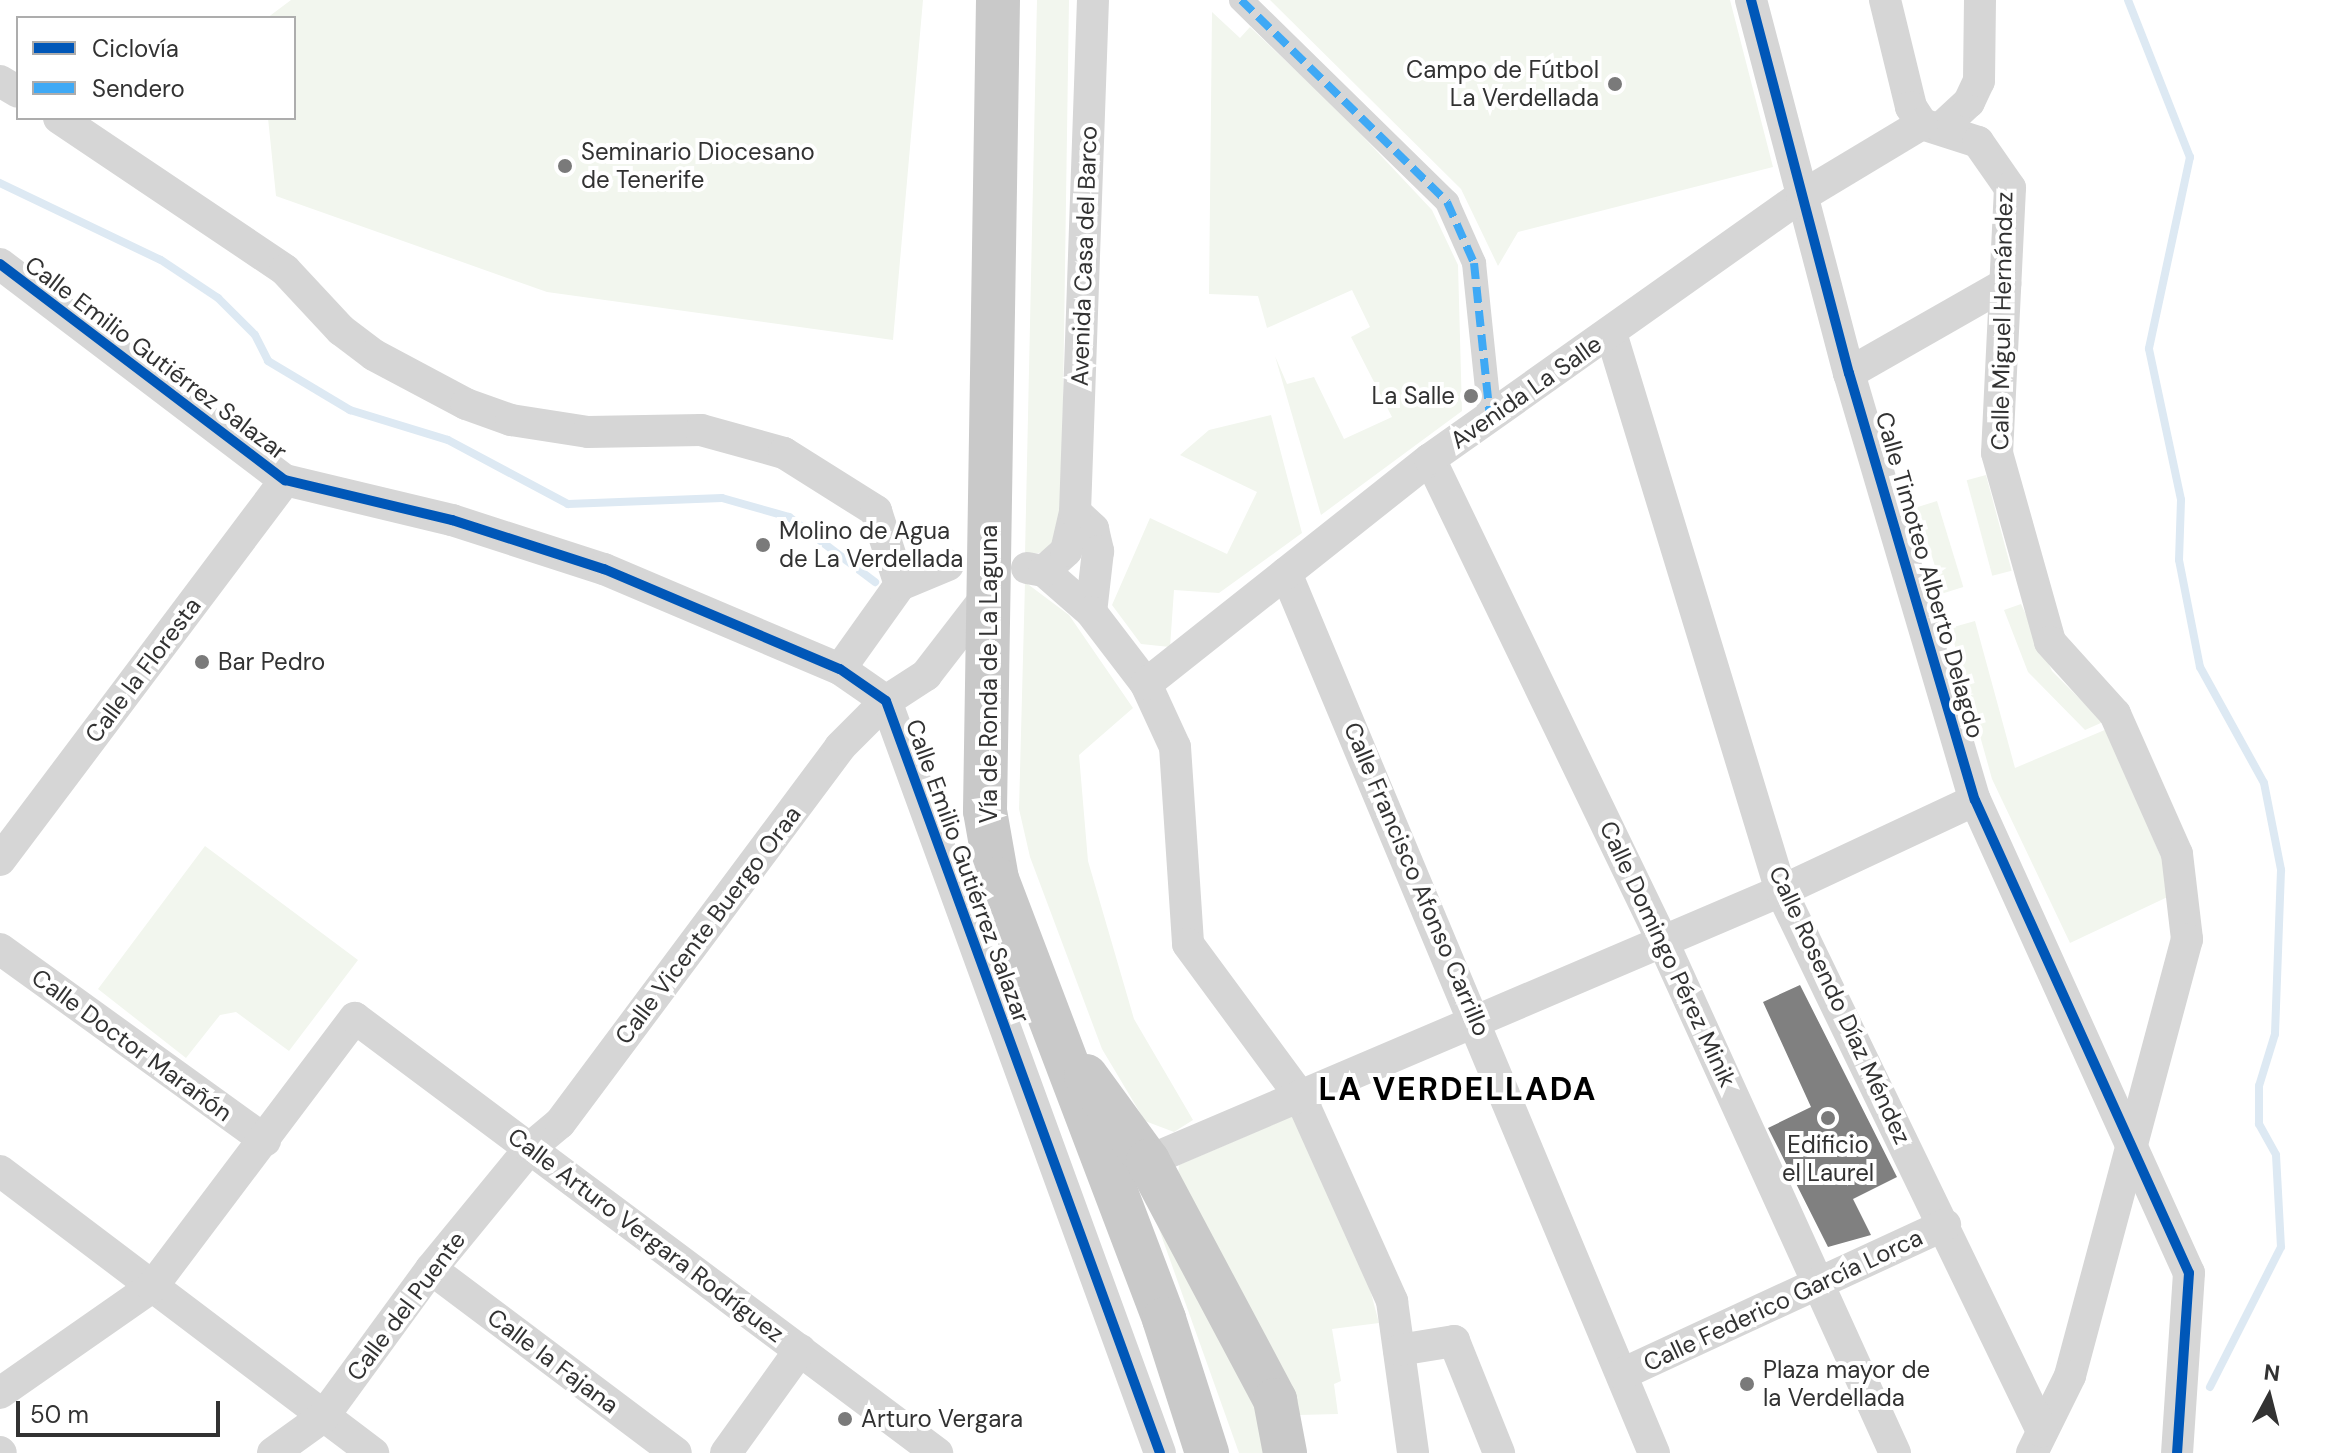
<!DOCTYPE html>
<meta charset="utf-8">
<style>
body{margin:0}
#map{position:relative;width:2325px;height:1453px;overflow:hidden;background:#fff;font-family:"DM Sans",sans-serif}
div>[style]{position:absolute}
.green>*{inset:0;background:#f2f6ee;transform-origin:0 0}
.stream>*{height:8px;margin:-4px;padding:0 4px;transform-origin:4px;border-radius:4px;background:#dde9f3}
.building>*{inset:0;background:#808080}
.pedestrian>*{height:24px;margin:-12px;padding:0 12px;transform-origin:12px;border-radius:12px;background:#d6d6d6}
.minor>*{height:32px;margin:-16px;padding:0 16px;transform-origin:16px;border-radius:16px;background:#d6d6d6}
.primary>*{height:44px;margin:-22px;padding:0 22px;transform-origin:22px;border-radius:22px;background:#c9c9c9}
.quiet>*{height:8px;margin-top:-4px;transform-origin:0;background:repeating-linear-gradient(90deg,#3fa9f5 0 16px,transparent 0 24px)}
.cycleway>*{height:10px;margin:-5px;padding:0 5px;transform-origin:5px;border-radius:5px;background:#0057b8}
.dots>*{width:22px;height:22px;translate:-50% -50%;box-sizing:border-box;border:4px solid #fff;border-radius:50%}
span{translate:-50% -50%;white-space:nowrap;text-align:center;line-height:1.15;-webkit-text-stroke:8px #fff;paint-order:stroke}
.poi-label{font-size:24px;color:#323232}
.right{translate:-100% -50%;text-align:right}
.left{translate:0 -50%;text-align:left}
.street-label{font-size:24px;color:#323232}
.district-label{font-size:32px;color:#000;font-weight:700;letter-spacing:2px}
.legend{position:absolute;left:16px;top:16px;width:280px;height:104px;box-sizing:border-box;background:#fff;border:2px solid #adadad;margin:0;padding:10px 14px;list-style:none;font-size:24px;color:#323232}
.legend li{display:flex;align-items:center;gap:16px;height:40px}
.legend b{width:40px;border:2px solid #adadad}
.north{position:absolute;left:2229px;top:1357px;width:80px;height:80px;-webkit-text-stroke:6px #fff;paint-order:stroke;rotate:7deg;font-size:22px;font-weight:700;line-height:32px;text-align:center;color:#323232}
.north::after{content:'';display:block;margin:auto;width:28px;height:36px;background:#323232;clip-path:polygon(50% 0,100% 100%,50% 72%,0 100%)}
.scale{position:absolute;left:16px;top:1401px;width:204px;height:36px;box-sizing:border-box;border:4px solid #323232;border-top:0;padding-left:10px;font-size:24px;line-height:28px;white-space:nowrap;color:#323232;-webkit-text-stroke:6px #fff;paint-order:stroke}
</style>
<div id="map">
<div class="green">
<div style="clip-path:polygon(291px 0,923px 0,893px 340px,547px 292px,276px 196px,268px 118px,294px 118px,294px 18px,267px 18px)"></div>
<div style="clip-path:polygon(1037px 0,1069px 0,1061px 537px,1051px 551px,1025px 555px)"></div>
<div style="clip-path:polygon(1270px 0,1730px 0,1773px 167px,1518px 232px,1498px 266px,1461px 189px)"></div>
<div style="clip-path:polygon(1212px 12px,1240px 38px,1250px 27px,1340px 112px,1432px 210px,1458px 265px,1462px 411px,1321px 515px,1275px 356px,1287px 384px,1314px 377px,1344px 439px,1392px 417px,1351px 337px,1370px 327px,1352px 290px,1267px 328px,1258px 296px,1209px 294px)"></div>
<div style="clip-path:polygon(1271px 415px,1302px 533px,1219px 593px,1174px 590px,1170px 647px,1141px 644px,1112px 605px,1150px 518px,1227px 554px,1257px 492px,1180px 455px,1209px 430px)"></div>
<div style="left:1986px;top:475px;width:99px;height:20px;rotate:75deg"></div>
<div style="left:1937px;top:501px;width:90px;height:21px;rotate:73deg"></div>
<div style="clip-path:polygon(1025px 582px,1069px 615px,1133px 708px,1079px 755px,1088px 861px,1134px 1019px,1193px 1120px,1174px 1132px,1145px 1121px,1102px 1049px,1030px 857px,1019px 809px)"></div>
<div style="clip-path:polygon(2021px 604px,2052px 671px,2103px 722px,2085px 730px,2028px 672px,2004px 610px)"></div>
<div style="clip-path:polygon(1975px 621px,2015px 768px,2107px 729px,2176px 893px,2070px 943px,1992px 779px,1950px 628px)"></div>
<div style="clip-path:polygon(205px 846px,358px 960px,289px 1051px,236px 1012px,220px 1015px,186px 1058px,98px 989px)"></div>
<div style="clip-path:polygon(1295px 1115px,1363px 1263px,1379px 1323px,1332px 1329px,1341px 1381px,1334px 1384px,1338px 1414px,1299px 1415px,1177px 1183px,1179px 1165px)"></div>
<div style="clip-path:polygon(1149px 1201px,1196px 1274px,1274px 1453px,1239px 1453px)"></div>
</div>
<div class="stream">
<div style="left:2128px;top:0;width:169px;rotate:68.5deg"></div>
<div style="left:2190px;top:157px;width:196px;rotate:102.1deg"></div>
<div style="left:2149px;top:349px;width:154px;rotate:78deg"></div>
<div style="left:2181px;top:500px;width:60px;rotate:91.9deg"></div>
<div style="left:2179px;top:560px;width:109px;rotate:78.9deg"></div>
<div style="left:2200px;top:667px;width:132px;rotate:61.1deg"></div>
<div style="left:2264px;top:783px;width:89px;rotate:78.9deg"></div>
<div style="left:2281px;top:870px;width:164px;rotate:92.1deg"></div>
<div style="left:2275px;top:1034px;width:54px;rotate:107.1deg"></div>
<div style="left:2259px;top:1086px;width:38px;rotate:90deg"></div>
<div style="left:2259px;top:1124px;width:35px;rotate:61deg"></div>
<div style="left:2276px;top:1155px;width:92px;rotate:86.9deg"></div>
<div style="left:2281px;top:1247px;width:157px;rotate:116.9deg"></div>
<div style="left:0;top:183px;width:178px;rotate:25.6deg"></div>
<div style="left:161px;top:260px;width:69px;rotate:33.7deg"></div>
<div style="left:218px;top:298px;width:52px;rotate:45deg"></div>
<div style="left:255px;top:335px;width:29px;rotate:63deg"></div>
<div style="left:268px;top:361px;width:96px;rotate:30.9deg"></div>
<div style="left:350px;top:410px;width:102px;rotate:17deg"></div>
<div style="left:448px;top:440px;width:136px;rotate:28.1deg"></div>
<div style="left:568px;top:504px;width:154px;rotate:-2.2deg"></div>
<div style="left:722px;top:498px;width:70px;rotate:15.8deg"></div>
<div style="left:789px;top:517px;width:108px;rotate:37.1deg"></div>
</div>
<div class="building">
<div style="clip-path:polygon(1800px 985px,1897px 1177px,1853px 1199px,1871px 1235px,1828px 1247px,1768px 1128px,1811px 1107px,1763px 1002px)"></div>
</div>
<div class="pedestrian">
<div style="left:1241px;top:0;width:289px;rotate:44.4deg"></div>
<div style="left:1447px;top:202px;width:67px;rotate:66.1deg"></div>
<div style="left:1474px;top:263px;width:156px;rotate:84.1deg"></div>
</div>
<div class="minor">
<div style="left:1751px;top:0;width:386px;rotate:75.3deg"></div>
<div style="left:1849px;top:373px;width:445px;rotate:73.6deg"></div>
<div style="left:1975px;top:800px;width:519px;rotate:65.66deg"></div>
<div style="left:2189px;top:1273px;width:180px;rotate:93.8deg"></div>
<div style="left:1885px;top:0;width:110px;rotate:76.3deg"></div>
<div style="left:1911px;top:107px;width:20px;rotate:57deg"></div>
<div style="left:0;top:81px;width:21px;rotate:31deg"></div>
<div style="left:59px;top:118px;width:272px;rotate:33.9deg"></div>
<div style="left:285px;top:270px;width:82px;rotate:47deg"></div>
<div style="left:341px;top:330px;width:41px;rotate:37.1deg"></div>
<div style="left:374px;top:355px;width:104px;rotate:28deg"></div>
<div style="left:466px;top:404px;width:48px;rotate:19.6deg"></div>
<div style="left:511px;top:420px;width:78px;rotate:8.9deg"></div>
<div style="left:588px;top:432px;width:113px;rotate:-1deg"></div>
<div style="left:701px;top:430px;width:86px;rotate:15.5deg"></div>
<div style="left:784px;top:453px;width:109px;rotate:32.2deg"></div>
<div style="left:876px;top:511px;width:78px;rotate:72deg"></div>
<div style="left:1922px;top:124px;width:59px;rotate:17.8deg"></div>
<div style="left:1978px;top:142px;width:56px;rotate:55.2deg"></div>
<div style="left:2010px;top:188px;width:265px;rotate:92.8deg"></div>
<div style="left:1997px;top:453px;width:196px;rotate:74.3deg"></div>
<div style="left:2050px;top:642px;width:97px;rotate:47.9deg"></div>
<div style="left:2115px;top:714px;width:153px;rotate:66.1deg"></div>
<div style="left:2177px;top:854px;width:86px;rotate:83.3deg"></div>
<div style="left:2187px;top:939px;width:452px;rotate:105deg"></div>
<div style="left:2070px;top:1376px;width:86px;rotate:116.3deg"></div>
<div style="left:1941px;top:128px;width:38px;rotate:-43deg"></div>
<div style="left:1969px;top:102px;width:23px;rotate:-65deg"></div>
<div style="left:1979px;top:81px;width:81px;rotate:-89.3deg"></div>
<div style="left:0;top:264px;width:358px;rotate:37.2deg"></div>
<div style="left:285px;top:480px;width:172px;rotate:13.5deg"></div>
<div style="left:452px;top:520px;width:160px;rotate:17.9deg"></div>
<div style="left:604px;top:569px;width:256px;rotate:23deg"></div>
<div style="left:840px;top:669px;width:56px;rotate:34.8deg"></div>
<div style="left:886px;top:701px;width:800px;rotate:69.98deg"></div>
<div style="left:1611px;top:333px;width:583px;rotate:73.06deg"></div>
<div style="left:1781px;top:891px;width:600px;rotate:64.2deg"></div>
<div style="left:1849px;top:373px;width:180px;rotate:-29.7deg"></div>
<div style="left:1430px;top:459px;width:536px;rotate:64.25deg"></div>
<div style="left:1663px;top:942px;width:561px;rotate:65.58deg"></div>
<div style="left:1075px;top:512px;width:25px;rotate:43deg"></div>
<div style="left:1093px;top:529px;width:23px;rotate:77deg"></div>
<div style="left:1098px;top:551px;width:61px;rotate:96.5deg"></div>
<div style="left:1027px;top:568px;width:17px;rotate:10deg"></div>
<div style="left:1044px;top:571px;width:62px;rotate:41.1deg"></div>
<div style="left:1091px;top:612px;width:91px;rotate:52.6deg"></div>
<div style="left:1146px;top:684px;width:69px;rotate:65.3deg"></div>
<div style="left:1175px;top:747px;width:197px;rotate:86.2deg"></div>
<div style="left:1188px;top:944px;width:189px;rotate:53.6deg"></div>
<div style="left:1300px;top:1096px;width:225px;rotate:65.8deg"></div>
<div style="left:1392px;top:1301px;width:153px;rotate:82.1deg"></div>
<div style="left:1044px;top:571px;width:30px;rotate:-42deg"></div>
<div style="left:1066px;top:551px;width:40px;rotate:-77deg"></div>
<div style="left:1075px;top:512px;width:512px;rotate:-87.99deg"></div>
<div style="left:1286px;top:573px;width:954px;rotate:67.31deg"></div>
<div style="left:840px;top:669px;width:103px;rotate:-54.5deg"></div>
<div style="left:900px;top:585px;width:52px;rotate:-22.6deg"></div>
<div style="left:1146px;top:684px;width:362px;rotate:-38.4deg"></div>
<div style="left:1430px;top:459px;width:456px;rotate:-35.3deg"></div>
<div style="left:1802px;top:196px;width:140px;rotate:-31deg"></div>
<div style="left:0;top:860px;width:475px;rotate:-53.1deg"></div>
<div style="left:0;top:949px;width:327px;rotate:35.8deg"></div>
<div style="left:1148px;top:1161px;width:688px;rotate:-23.1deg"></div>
<div style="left:1781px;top:891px;width:214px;rotate:-25.1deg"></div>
<div style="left:0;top:1171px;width:468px;rotate:37.1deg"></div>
<div style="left:431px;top:1269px;width:306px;rotate:36.9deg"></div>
<div style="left:1399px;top:1350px;width:56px;rotate:-9.3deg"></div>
<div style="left:1454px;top:1341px;width:121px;rotate:68.1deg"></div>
<div style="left:1622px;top:1374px;width:356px;rotate:-24.8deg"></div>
<div style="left:0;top:1393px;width:185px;rotate:-34.9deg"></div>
<div style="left:152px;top:1287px;width:337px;rotate:-53deg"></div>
<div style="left:355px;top:1018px;width:727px;rotate:36.78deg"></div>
<div style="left:0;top:1452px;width:1px;rotate:45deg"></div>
<div style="left:273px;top:1453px;width:62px;rotate:-35.8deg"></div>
<div style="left:323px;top:1417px;width:183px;rotate:-53.9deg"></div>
<div style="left:431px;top:1269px;width:156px;rotate:-50.7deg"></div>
<div style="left:530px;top:1148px;width:39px;rotate:-40deg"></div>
<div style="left:560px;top:1123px;width:469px;rotate:-53.3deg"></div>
<div style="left:840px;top:747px;width:65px;rotate:-45deg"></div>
<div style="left:886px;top:701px;width:48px;rotate:-33deg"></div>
<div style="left:926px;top:675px;width:100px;rotate:-52.3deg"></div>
<div style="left:726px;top:1453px;width:127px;rotate:-54.3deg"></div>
</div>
<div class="primary">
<div style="left:998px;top:0;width:811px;rotate:90.92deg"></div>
<div style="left:985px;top:811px;width:69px;rotate:80deg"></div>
<div style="left:997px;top:879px;width:471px;rotate:69.2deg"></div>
<div style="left:1164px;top:1319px;width:141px;rotate:72.2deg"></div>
<div style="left:1086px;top:1076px;width:105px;rotate:53.9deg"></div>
<div style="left:1148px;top:1161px;width:271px;rotate:62deg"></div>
<div style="left:1275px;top:1400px;width:54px;rotate:79.3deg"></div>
</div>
<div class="quiet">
<div style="left:1241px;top:0;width:289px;rotate:44.4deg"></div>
<div style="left:1447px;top:202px;width:67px;rotate:66.1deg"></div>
<div style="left:1474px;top:263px;width:156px;rotate:84.1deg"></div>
</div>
<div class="cycleway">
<div style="left:1751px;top:0;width:386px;rotate:75.3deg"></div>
<div style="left:1849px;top:373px;width:445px;rotate:73.6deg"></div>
<div style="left:1975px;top:800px;width:519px;rotate:65.66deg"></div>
<div style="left:2189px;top:1273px;width:180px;rotate:93.8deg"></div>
<div style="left:0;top:264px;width:358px;rotate:37.2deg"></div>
<div style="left:285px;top:480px;width:172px;rotate:13.5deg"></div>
<div style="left:452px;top:520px;width:160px;rotate:17.9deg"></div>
<div style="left:604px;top:569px;width:256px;rotate:23deg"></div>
<div style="left:840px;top:669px;width:56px;rotate:34.8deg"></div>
<div style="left:886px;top:701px;width:800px;rotate:69.98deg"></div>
</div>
<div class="dots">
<div style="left:1615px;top:84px;background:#7a7a7a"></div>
<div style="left:565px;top:166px;background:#7a7a7a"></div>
<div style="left:1471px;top:396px;background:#7a7a7a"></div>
<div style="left:763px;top:545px;background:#7a7a7a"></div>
<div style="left:202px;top:662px;background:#7a7a7a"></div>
<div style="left:1828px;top:1118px;background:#7a7a7a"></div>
<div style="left:1747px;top:1384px;background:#7a7a7a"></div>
<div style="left:845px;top:1419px;background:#7a7a7a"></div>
</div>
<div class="poi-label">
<span class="right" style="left:1599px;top:84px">Campo de Fútbol<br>La Verdellada</span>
<span class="left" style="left:581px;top:166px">Seminario Diocesano<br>de Tenerife</span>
<span class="right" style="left:1455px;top:396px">La Salle</span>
<span class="left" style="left:779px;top:545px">Molino de Agua<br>de La Verdellada</span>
<span class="left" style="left:218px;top:662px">Bar Pedro</span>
<span style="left:1828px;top:1159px">Edificio<br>el Laurel</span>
<span class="left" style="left:1763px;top:1384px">Plaza mayor de<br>la Verdellada</span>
<span class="left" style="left:861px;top:1419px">Arturo Vergara</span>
</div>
<div class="street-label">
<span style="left:1084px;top:256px;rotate:-88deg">Avenida Casa del Barco</span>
<span style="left:2002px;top:321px;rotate:-89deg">Calle Miguel Hernández</span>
<span style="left:156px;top:358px;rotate:37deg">Calle Emilio Gutiérrez Salazar</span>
<span style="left:1526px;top:392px;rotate:-35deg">Avenida La Salle</span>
<span style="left:1930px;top:575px;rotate:74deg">Calle Timoteo Alberto Delagdo</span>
<span style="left:143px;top:670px;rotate:-53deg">Calle la Floresta</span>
<span style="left:989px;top:674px;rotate:-90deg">Vía de Ronda de La Laguna</span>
<span style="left:968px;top:871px;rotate:70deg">Calle Emilio Gutiérrez Salazar</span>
<span style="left:1417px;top:879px;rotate:67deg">Calle Francisco Afonso Carrillo</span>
<span style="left:708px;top:925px;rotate:-53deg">Calle Vicente Buergo Oraa</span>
<span style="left:1668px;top:954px;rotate:65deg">Calle Domingo Pérez Minik</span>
<span style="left:1840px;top:1005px;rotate:65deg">Calle Rosendo Díaz Méndez</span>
<span style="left:132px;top:1045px;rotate:36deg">Calle Doctor Marañón</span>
<span style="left:646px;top:1235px;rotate:37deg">Calle Arturo Vergara Rodríguez</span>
<span style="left:1783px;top:1300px;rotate:-25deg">Calle Federico García Lorca</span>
<span style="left:406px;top:1306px;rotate:-53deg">Calle del Puente</span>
<span style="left:553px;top:1361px;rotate:37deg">Calle la Fajana</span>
</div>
<div class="district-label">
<span style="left:1458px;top:1089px">LA VERDELLADA</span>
</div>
<ul class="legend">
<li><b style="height:10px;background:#0057b8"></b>Ciclovía</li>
<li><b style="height:10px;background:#3fa9f5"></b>Sendero</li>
</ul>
<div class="north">N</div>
<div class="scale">50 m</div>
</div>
